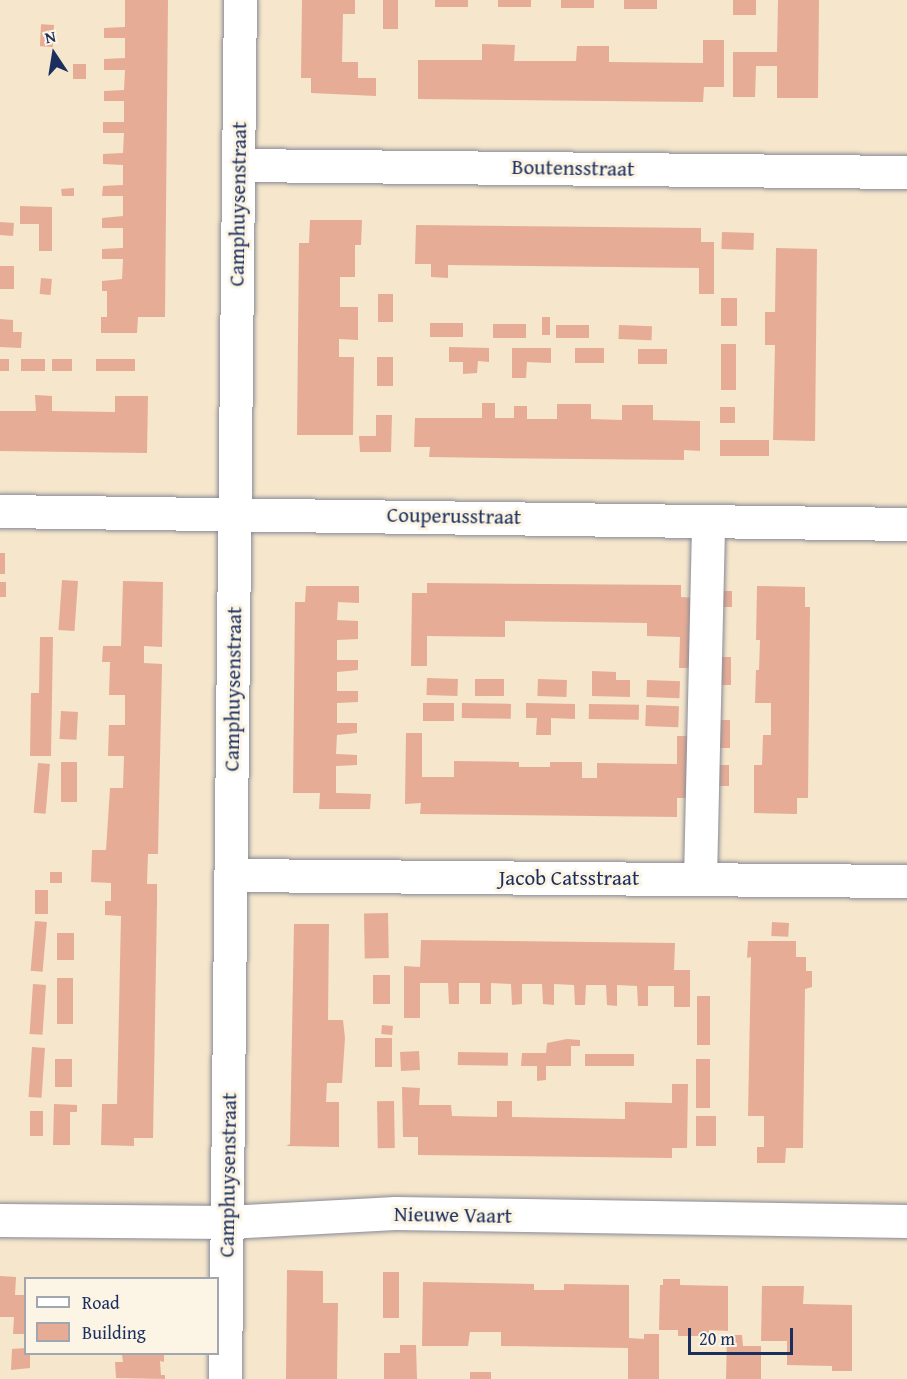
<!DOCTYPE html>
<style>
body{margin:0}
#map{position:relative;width:907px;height:1379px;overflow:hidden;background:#f5e6cc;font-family:"Gentium Book Plus",serif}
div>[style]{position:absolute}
.building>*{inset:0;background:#e7ac96;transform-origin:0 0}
.roads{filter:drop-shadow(0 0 2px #888a95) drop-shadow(0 0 2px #888a95)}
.minor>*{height:33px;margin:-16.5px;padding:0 16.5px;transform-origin:16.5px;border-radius:16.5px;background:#fff}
span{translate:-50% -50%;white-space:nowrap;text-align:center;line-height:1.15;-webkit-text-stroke:6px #fcf5e5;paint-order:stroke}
.street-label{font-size:21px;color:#1b2f5e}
.legend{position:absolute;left:24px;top:1277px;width:195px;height:78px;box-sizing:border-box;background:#fcf5e5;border:2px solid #a2a6af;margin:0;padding:8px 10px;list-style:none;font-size:18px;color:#1b2f5e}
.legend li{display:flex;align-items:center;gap:12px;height:30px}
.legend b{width:30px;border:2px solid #a2a6af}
.north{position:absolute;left:24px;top:24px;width:60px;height:60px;-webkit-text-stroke:4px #fcf5e5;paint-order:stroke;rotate:348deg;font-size:16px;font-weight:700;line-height:24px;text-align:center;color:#1b2f5e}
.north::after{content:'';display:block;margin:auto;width:21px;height:27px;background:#1b2f5e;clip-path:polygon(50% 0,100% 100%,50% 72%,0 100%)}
.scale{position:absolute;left:688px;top:1328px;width:105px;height:27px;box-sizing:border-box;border:3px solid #1b2f5e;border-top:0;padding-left:8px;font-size:18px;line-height:21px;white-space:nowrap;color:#1b2f5e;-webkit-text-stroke:4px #fcf5e5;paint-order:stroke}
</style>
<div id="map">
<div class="building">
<div style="clip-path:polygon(125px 0,168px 0,165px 317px,138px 317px,137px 333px,101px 333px,101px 317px,107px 317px,107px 291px,102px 291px,102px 281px,122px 279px,123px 259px,102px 259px,102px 249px,123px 248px,123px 228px,102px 228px,102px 218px,123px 216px,123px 196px,102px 196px,103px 186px,123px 185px,123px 165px,103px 164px,103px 154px,123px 153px,124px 133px,103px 133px,103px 122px,124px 122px,124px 101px,104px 101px,104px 91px,124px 90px,125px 70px,104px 70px,104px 59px,125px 58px,125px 38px,104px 38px,104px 28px,125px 27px)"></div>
<div style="clip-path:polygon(302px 0,355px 0,355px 14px,343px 14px,342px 62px,358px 62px,358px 78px,376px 78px,376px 96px,311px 93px,311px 78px,301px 78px)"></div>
<div style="left:383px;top:0;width:15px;height:29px"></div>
<div style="left:435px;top:0;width:33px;height:7px"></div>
<div style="left:498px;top:0;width:33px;height:7px"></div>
<div style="left:561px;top:0;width:33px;height:8px"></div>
<div style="left:624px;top:0;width:33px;height:9px"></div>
<div style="left:733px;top:0;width:23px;height:15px"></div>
<div style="clip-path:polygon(778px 0,819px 0,818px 98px,777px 98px,777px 66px,756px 66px,755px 97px,733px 97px,733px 52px,777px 52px)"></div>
<div style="left:54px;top:25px;width:22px;height:13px;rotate:93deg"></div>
<div style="clip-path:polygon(703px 40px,724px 40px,724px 87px,704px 87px,703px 102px,418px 99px,418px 60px,482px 60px,482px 44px,515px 45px,514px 61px,576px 61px,577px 46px,609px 46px,609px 62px,703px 63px)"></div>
<div style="left:73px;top:64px;width:13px;height:15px"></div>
<div style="clip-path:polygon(74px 188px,74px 196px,62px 196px,61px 189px)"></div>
<div style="clip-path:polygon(20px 206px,52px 207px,52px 251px,39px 251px,39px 224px,20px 224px)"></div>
<div style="clip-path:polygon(310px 220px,362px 220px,361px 245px,355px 245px,355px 277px,340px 277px,340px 307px,358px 307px,358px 340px,339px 339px,339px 357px,354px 357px,353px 435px,297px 435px,299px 243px,309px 243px)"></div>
<div style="left:0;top:222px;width:14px;height:13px;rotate:4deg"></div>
<div style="clip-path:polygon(416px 225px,701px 228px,701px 242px,714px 242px,714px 294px,699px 294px,699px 268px,448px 265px,448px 278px,431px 277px,431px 264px,415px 264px)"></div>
<div style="left:722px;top:232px;width:32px;height:17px;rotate:2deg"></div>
<div style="clip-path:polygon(776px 248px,817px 249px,815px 441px,773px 440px,775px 345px,765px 345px,765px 312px,775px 312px)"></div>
<div style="left:0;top:266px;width:14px;height:23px"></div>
<div style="left:41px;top:278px;width:11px;height:16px;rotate:5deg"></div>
<div style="left:378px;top:294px;width:15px;height:28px"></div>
<div style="left:721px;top:298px;width:16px;height:28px"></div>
<div style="left:542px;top:317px;width:8px;height:18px"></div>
<div style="clip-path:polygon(0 319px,13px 320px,13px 332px,22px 332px,21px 348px,0 347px)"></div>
<div style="left:430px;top:323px;width:33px;height:14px"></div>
<div style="left:493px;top:324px;width:33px;height:14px"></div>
<div style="left:556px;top:325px;width:33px;height:13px"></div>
<div style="left:619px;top:325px;width:33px;height:14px;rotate:2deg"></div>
<div style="left:721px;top:344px;width:15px;height:46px"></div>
<div style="clip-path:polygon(449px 347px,489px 348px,489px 362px,478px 361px,477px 373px,463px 374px,463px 362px,449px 362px)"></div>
<div style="clip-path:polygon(512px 348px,551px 348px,551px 363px,527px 362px,526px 378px,512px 378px)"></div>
<div style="left:575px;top:348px;width:29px;height:15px"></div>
<div style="left:638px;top:349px;width:29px;height:15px"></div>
<div style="left:377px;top:357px;width:16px;height:29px"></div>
<div style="left:0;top:359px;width:9px;height:12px"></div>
<div style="left:21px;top:359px;width:24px;height:12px"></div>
<div style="left:52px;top:359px;width:20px;height:12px"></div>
<div style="left:96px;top:359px;width:39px;height:12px"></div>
<div style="clip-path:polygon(35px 395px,52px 396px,52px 411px,115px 412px,115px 396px,148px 396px,147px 453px,0 451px,0 411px,36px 411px)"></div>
<div style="clip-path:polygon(482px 403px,495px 403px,495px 418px,514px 418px,514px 406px,527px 406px,527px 419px,557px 419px,557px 404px,591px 404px,591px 419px,622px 420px,622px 405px,653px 405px,653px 420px,700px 421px,700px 451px,684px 450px,684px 460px,495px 458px,429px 457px,430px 447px,414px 447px,415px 418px,482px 418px)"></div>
<div style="left:720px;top:407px;width:15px;height:16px"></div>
<div style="clip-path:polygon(376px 415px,392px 415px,391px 452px,360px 452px,359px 436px,376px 436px)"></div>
<div style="left:720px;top:440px;width:49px;height:16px"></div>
<div style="left:0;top:553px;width:5px;height:21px"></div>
<div style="left:62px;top:580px;width:16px;height:50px;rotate:4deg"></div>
<div style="clip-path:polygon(123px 581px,163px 582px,162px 647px,144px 646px,144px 663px,162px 664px,162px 666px,158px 852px,158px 854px,148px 854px,147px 884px,157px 884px,157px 903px,153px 1138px,134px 1138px,134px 1146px,101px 1145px,102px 1104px,117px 1104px,121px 916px,105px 915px,105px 901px,111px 901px,111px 883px,91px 882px,92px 850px,106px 850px,110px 788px,123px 788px,124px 756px,108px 756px,109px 725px,125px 725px,125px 695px,109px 695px,110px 662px,102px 662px,103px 646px,121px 646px)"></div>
<div style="left:0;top:582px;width:6px;height:15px"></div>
<div style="clip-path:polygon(427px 583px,681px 585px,681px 597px,696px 598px,695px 668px,679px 668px,680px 637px,647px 636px,647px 623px,505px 621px,505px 637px,427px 636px,427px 666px,411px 666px,412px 593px,427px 593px)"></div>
<div style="clip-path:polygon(306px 586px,359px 586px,359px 603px,338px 602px,337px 620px,358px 621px,358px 639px,337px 640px,337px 660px,358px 660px,358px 670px,337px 672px,337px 691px,358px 691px,358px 702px,337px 703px,337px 723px,357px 723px,357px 733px,337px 735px,336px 754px,357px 755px,357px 765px,336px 766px,336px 793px,371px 794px,370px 809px,319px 809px,320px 793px,293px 793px,295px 602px,305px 602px)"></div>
<div style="clip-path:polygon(757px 586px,805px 587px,805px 607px,810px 607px,808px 798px,797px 798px,797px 814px,754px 813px,754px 765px,762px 765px,763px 735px,771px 735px,771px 703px,755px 703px,756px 670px,759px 670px,760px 640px,756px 640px)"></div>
<div style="left:717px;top:591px;width:15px;height:16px"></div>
<div style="clip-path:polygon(40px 637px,53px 637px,51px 756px,30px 756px,31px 693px,39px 693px)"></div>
<div style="left:716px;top:657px;width:15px;height:28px"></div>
<div style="clip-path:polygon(592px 671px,616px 672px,616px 680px,630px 680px,630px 697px,592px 696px)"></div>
<div style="left:427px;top:678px;width:31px;height:17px;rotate:2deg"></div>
<div style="left:475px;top:679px;width:29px;height:17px"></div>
<div style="left:538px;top:679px;width:29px;height:17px;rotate:2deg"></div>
<div style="left:647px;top:680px;width:33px;height:17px;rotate:2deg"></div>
<div style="left:423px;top:703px;width:31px;height:18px"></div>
<div style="left:462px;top:703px;width:49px;height:15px;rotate:1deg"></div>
<div style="clip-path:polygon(526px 703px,575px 704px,575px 719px,551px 718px,551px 735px,536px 735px,537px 718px,526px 718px)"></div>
<div style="left:589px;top:704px;width:50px;height:15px;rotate:1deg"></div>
<div style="left:646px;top:705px;width:33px;height:21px;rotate:2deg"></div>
<div style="left:61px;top:711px;width:17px;height:28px;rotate:3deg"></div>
<div style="left:715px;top:720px;width:15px;height:28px"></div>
<div style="clip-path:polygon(406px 733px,422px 733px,422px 777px,454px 777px,454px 761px,519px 762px,519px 767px,550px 767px,550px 762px,582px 762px,582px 778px,597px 778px,597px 763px,677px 764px,677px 736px,693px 736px,692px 798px,677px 798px,677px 817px,420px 814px,421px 803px,405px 804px)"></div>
<div style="left:61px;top:762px;width:16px;height:40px"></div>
<div style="left:38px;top:763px;width:12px;height:50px;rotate:5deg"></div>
<div style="left:715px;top:765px;width:14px;height:21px"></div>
<div style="left:50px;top:872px;width:12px;height:11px"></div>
<div style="left:35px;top:890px;width:13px;height:24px"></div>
<div style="left:388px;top:913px;width:45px;height:24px;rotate:89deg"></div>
<div style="left:35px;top:921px;width:12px;height:50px;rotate:5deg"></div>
<div style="left:772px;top:922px;width:17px;height:14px;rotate:3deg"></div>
<div style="clip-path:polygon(294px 924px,329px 924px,328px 1020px,343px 1020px,345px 1038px,342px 1083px,327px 1083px,326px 1102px,339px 1102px,339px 1147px,286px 1146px,290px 1144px)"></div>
<div style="left:57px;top:933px;width:17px;height:27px"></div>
<div style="clip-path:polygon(421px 940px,675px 943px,674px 970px,690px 970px,690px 1007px,674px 1007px,674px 986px,648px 986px,648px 1006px,638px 1006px,637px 986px,617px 985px,617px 1006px,607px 1005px,606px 985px,586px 985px,585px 1005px,575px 1005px,574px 985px,554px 984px,554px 1005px,543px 1004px,542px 984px,522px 984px,522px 1004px,512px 1005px,511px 984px,491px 983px,491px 1004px,480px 1004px,480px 983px,459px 983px,459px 1004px,449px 1004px,448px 983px,420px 983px,420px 1018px,404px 1018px,404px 966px,420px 967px)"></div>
<div style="clip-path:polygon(748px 941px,796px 941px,796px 957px,806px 957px,806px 971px,812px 971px,812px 987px,805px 989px,803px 1148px,786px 1148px,785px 1163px,757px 1163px,757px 1147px,764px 1147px,764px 1116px,748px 1116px,751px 957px,747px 958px)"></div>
<div style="left:373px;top:975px;width:17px;height:29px"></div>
<div style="left:57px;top:978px;width:16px;height:46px"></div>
<div style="left:33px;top:984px;width:13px;height:50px;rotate:4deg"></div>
<div style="left:697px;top:996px;width:13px;height:49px"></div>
<div style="left:382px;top:1025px;width:11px;height:9px;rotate:5deg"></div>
<div style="left:375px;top:1038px;width:17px;height:29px"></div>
<div style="clip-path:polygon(567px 1039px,580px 1040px,580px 1046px,571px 1046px,571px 1066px,546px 1066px,546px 1080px,537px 1081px,537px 1066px,521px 1066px,522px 1053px,546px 1053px,547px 1043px)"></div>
<div style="left:32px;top:1047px;width:13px;height:50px;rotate:4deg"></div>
<div style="left:419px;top:1051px;width:19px;height:19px;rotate:87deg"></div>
<div style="left:458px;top:1052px;width:50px;height:13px;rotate:1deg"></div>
<div style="left:585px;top:1054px;width:49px;height:12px"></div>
<div style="left:55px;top:1059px;width:17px;height:28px"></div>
<div style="left:696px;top:1059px;width:14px;height:49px"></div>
<div style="clip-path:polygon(672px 1084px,688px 1084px,687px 1148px,672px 1148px,672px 1158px,418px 1155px,418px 1137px,403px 1137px,402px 1087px,420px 1088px,419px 1105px,451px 1105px,452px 1116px,497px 1117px,497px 1101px,512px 1101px,512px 1117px,625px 1119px,625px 1102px,672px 1103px)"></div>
<div style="left:394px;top:1101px;width:47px;height:17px;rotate:89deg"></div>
<div style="clip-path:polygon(54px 1104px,77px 1105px,77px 1112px,70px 1112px,70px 1145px,53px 1145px)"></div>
<div style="left:30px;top:1111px;width:13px;height:25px"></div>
<div style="left:696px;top:1116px;width:20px;height:30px"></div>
<div style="clip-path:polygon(287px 1270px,323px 1271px,323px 1303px,338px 1303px,337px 1379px,286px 1379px)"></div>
<div style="left:383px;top:1272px;width:16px;height:46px"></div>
<div style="clip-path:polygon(0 1276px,16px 1277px,15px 1295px,26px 1295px,26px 1334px,13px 1334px,14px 1317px,0 1317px)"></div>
<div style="clip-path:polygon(663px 1279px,680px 1279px,680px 1285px,728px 1286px,728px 1331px,709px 1330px,709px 1336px,678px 1336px,678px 1330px,659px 1330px,660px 1285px,663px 1285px)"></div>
<div style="clip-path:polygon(423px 1282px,534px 1284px,534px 1290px,564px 1290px,564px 1284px,629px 1285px,629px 1338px,644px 1339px,644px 1334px,659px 1334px,659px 1379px,628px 1379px,628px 1348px,501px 1346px,501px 1332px,470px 1332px,468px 1346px,422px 1346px)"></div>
<div style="clip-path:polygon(762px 1286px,804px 1286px,803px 1304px,852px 1305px,852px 1371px,832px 1371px,832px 1366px,787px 1365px,787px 1341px,761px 1341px)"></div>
<div style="clip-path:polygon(727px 1335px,742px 1335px,743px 1346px,761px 1346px,761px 1379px,726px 1379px)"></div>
<div style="clip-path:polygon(400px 1345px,416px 1345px,417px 1379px,384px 1379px,384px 1353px,400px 1353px)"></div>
<div style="clip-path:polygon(26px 1348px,26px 1354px,30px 1354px,30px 1368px,11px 1370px,12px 1349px)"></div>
<div style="clip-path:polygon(122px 1354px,164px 1354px,164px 1362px,160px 1361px,161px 1375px,165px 1375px,165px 1379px,116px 1378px,115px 1362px,123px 1362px)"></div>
<div style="left:470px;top:1372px;width:21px;height:7px"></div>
</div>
<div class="roads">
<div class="minor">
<div style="left:238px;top:165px;width:669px;rotate:0.6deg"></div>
<div style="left:0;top:511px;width:907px;rotate:0.82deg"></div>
<div style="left:231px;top:875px;width:676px;rotate:0.51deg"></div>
<div style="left:700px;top:879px;width:358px;rotate:-88.7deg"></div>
<div style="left:0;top:1220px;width:227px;rotate:0.5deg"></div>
<div style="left:227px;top:1222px;width:168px;rotate:-3.1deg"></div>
<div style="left:395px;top:1213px;width:512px;rotate:0.9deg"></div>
<div style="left:225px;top:1379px;width:1379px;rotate:-89.38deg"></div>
</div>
</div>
<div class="street-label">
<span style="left:573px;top:168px;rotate:1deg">Boutensstraat</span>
<span style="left:238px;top:204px;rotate:-89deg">Camphuysenstraat</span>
<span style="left:454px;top:516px;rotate:1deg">Couperusstraat</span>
<span style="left:233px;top:689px;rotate:-89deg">Camphuysenstraat</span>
<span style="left:569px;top:878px">Jacob Catsstraat</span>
<span style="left:228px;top:1175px;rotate:-89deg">Camphuysenstraat</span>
<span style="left:453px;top:1215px;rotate:1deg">Nieuwe Vaart</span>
</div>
<ul class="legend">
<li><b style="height:8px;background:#fff"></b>Road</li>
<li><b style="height:16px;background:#e7ac96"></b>Building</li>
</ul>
<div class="north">N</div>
<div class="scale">20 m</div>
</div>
